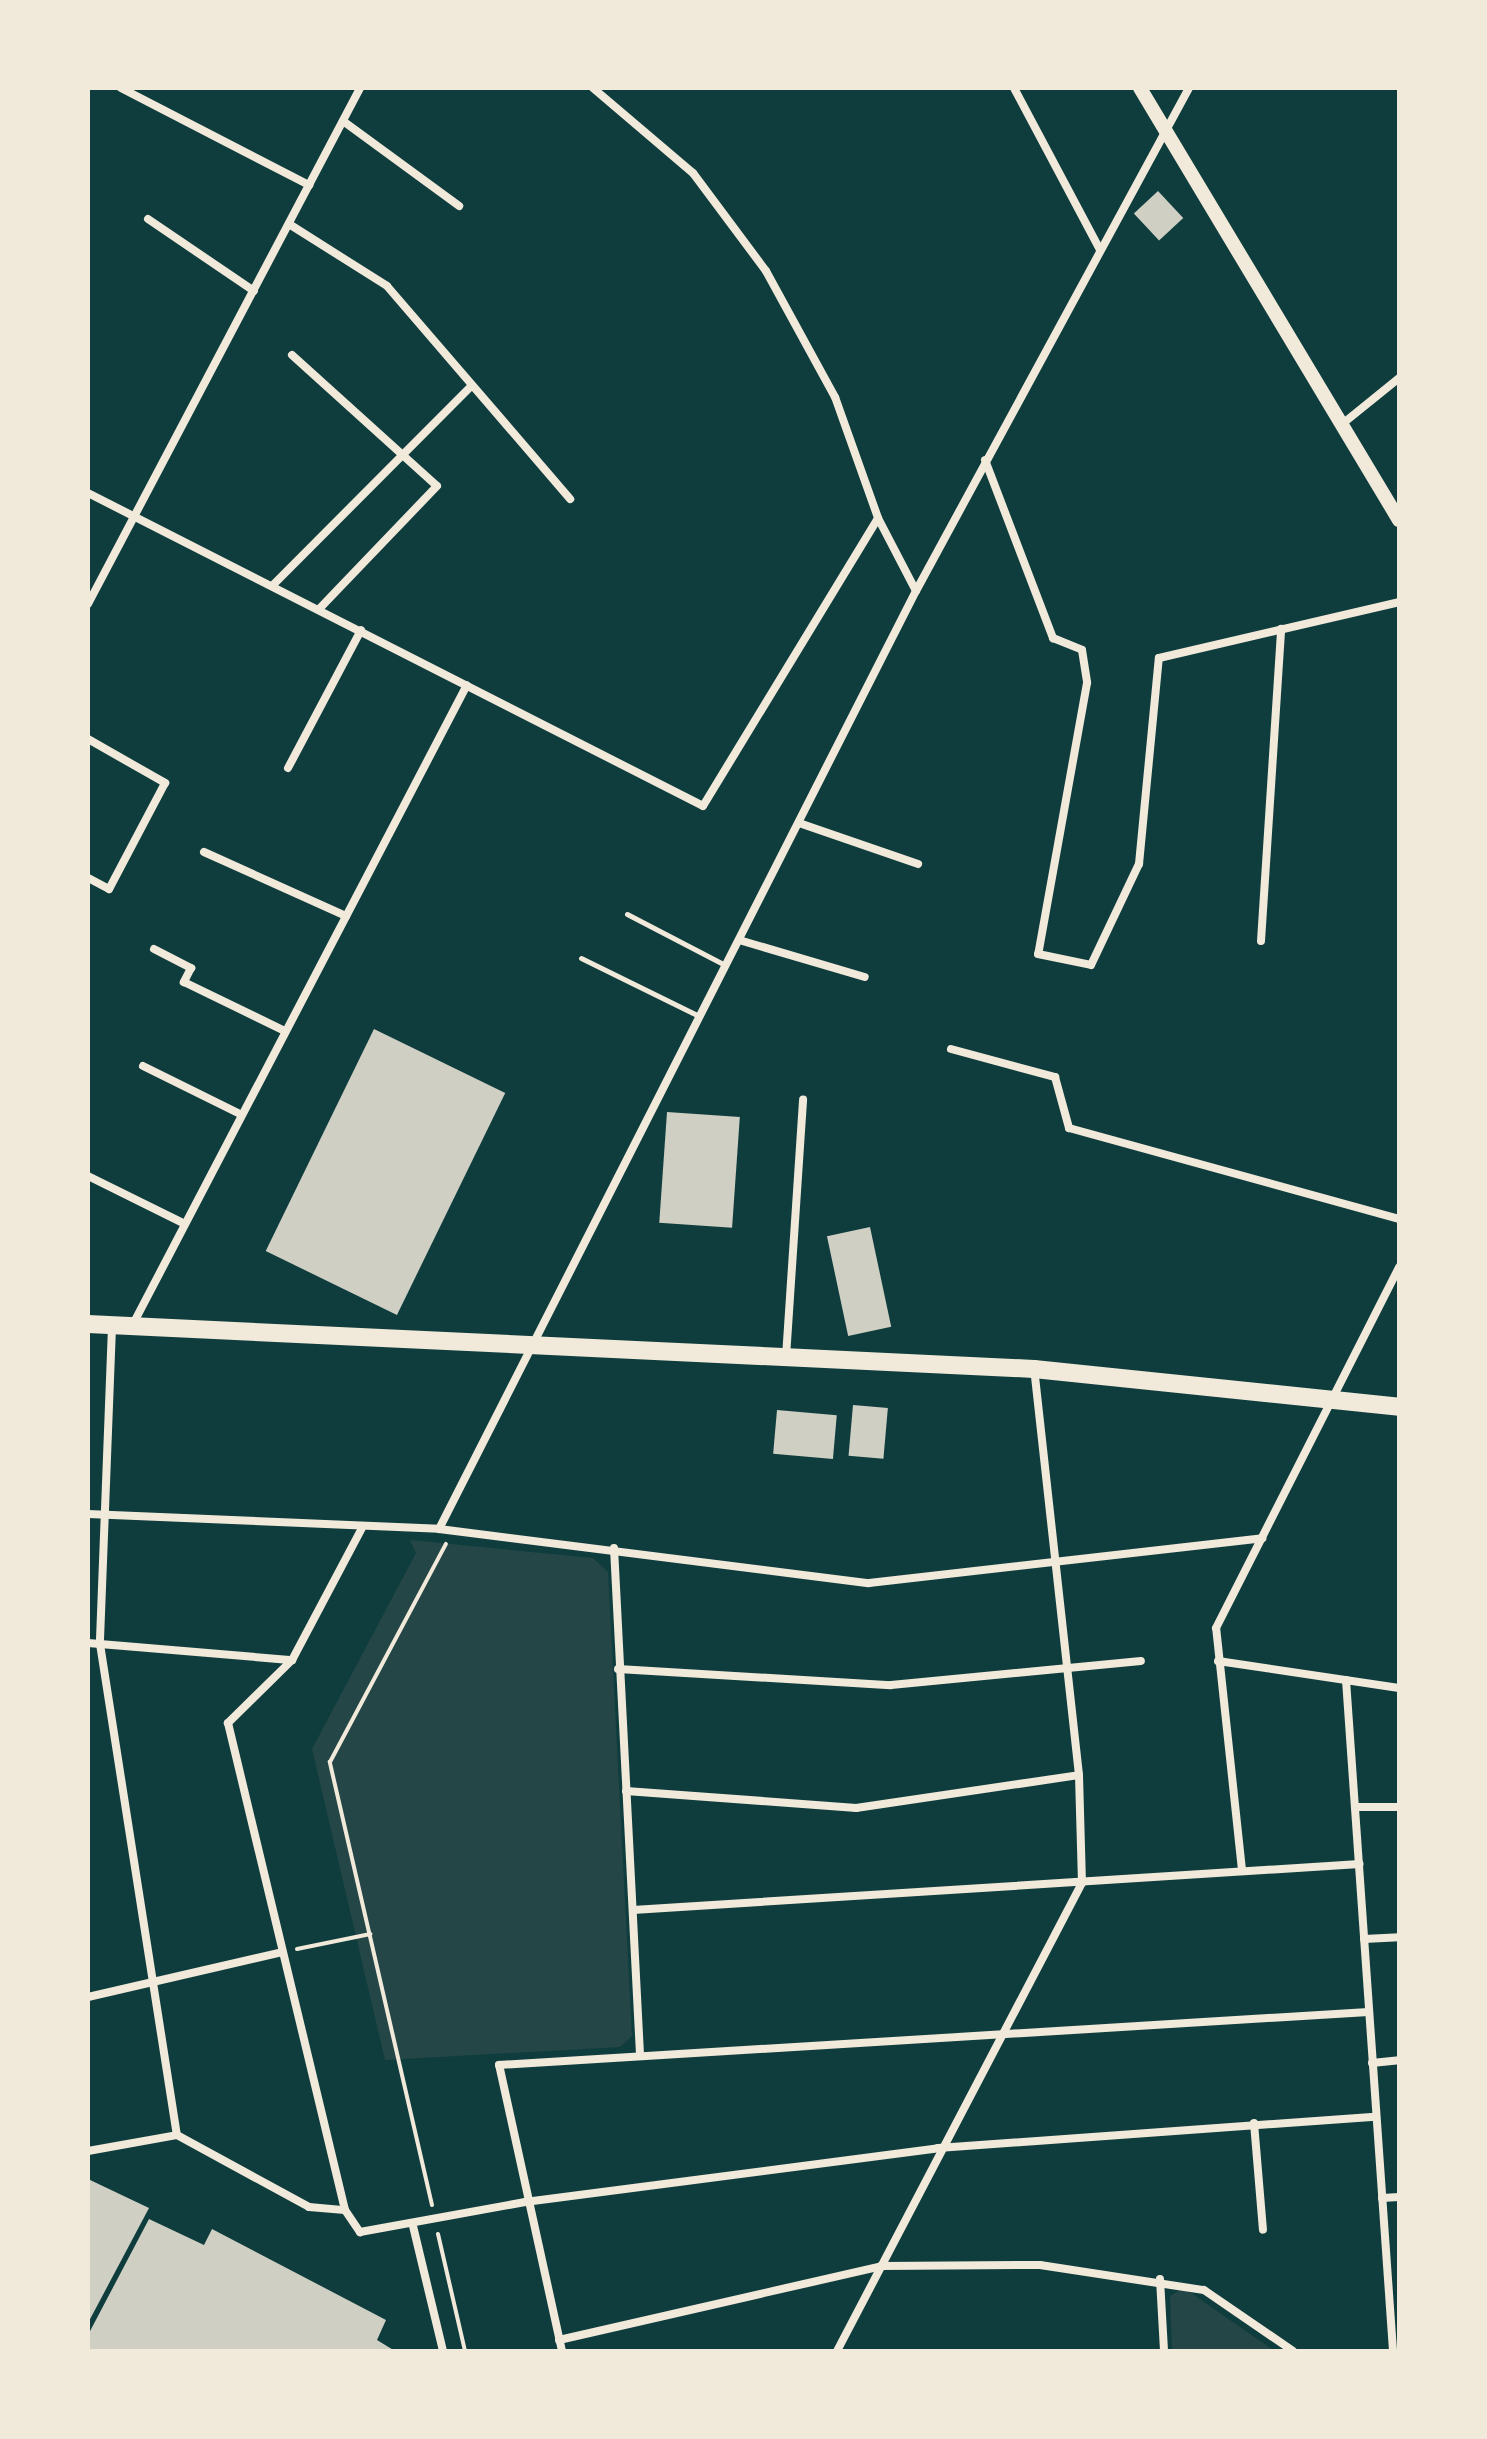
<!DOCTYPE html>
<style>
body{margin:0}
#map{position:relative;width:1487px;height:2439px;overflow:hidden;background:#0f3d3e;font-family:"Libre Baskerville",serif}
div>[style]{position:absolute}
.green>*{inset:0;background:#244646}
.building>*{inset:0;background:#cfcfc3;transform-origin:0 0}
.path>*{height:4px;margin:-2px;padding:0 2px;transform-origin:2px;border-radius:2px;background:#f1e9da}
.service>*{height:5px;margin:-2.5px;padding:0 2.5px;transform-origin:2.5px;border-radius:2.5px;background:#f1e9da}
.minor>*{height:8px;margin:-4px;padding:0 4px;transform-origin:4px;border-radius:4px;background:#f1e9da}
.tertiary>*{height:14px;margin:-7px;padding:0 7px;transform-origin:7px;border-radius:7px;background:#f1e9da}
.trunk>*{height:18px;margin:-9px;padding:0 9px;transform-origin:9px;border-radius:9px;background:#f1e9da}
span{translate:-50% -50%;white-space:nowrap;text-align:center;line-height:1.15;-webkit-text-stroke:8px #f1e9da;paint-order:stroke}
.frame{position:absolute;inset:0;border:90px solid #f1e9da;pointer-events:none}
</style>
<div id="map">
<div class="green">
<div style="clip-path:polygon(410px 1540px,593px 1558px,608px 1572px,632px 2036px,620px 2047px,385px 2060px,312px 1749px,416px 1553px)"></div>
<div style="clip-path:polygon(1184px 2288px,1247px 2332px,1275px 2351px,1172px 2351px,1170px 2296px)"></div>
</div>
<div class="building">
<div style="left:1158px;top:191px;width:37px;height:33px;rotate:47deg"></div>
<div style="left:374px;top:1029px;width:146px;height:247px;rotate:26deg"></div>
<div style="left:667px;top:1112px;width:73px;height:111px;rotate:4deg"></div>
<div style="left:870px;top:1227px;width:102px;height:44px;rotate:78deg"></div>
<div style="left:853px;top:1405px;width:35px;height:51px;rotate:5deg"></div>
<div style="left:777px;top:1410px;width:60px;height:44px;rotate:5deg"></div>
<div style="clip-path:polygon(88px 2179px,149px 2208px,88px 2323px)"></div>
<div style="clip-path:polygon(149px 2219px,204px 2245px,212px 2229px,386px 2320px,377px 2340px,395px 2351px,88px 2351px,88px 2335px)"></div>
</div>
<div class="path">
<div style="left:297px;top:1949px;width:75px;rotate:-11.6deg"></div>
<div style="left:432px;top:2205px;width:455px;rotate:-103deg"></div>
<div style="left:330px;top:1762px;width:247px;rotate:-62deg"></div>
<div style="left:438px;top:2234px;width:120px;rotate:77deg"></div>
</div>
<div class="service">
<div style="left:627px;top:914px;width:110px;rotate:27.5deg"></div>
<div style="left:581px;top:958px;width:131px;rotate:26.2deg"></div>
</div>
<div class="minor">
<div style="left:121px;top:88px;width:212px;rotate:27.3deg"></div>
<div style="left:593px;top:88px;width:131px;rotate:40.4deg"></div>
<div style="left:693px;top:173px;width:122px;rotate:53.3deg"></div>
<div style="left:766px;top:271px;width:144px;rotate:61.3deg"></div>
<div style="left:835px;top:397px;width:128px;rotate:70.4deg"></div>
<div style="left:878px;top:518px;width:82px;rotate:62.5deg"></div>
<div style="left:1014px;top:88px;width:183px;rotate:62deg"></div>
<div style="left:343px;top:121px;width:144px;rotate:36.2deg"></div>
<div style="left:148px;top:219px;width:128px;rotate:34.2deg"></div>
<div style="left:289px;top:224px;width:116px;rotate:32.3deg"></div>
<div style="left:387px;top:286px;width:281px;rotate:49.3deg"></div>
<div style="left:292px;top:355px;width:195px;rotate:42.1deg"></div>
<div style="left:437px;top:486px;width:170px;rotate:133.8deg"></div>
<div style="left:1341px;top:425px;width:75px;rotate:-39deg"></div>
<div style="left:985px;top:460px;width:191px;rotate:69.1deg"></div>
<div style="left:1053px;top:638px;width:31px;rotate:22deg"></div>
<div style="left:1082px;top:650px;width:33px;rotate:81deg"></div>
<div style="left:1087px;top:683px;width:275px;rotate:100.2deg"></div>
<div style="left:1038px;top:954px;width:54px;rotate:11.7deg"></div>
<div style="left:1091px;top:965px;width:112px;rotate:-64.6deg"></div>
<div style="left:1139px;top:864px;width:207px;rotate:-84.5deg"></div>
<div style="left:1159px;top:658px;width:246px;rotate:-13.1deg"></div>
<div style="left:88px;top:493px;width:690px;rotate:26.97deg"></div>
<div style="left:703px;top:806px;width:337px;rotate:-58.7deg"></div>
<div style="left:273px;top:585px;width:282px;rotate:-45.1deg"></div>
<div style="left:88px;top:604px;width:583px;rotate:-62.2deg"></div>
<div style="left:88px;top:739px;width:89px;rotate:29.7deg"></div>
<div style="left:165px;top:783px;width:120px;rotate:117.8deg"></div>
<div style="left:109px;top:889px;width:24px;rotate:-152deg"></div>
<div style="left:288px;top:768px;width:156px;rotate:-62.1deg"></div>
<div style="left:799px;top:823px;width:126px;rotate:19deg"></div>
<div style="left:204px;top:852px;width:156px;rotate:24.3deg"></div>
<div style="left:739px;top:940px;width:131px;rotate:16.4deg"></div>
<div style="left:1261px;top:941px;width:313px;rotate:-86.3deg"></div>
<div style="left:154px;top:949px;width:42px;rotate:27.2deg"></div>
<div style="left:191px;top:968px;width:16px;rotate:117deg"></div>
<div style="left:184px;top:982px;width:110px;rotate:25.9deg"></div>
<div style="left:951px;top:1049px;width:108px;rotate:15.1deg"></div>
<div style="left:1055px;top:1077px;width:53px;rotate:74.6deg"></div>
<div style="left:1069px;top:1128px;width:342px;rotate:15.4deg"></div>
<div style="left:143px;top:1066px;width:106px;rotate:26.3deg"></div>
<div style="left:88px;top:1176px;width:104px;rotate:26.3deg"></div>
<div style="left:132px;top:1326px;width:723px;rotate:-62.41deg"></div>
<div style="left:112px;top:1327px;width:317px;rotate:92.2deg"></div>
<div style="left:100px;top:1644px;width:497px;rotate:81.1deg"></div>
<div style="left:786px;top:1357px;width:258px;rotate:-86.2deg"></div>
<div style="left:88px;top:1514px;width:351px;rotate:2.4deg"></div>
<div style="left:439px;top:1529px;width:433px;rotate:7.2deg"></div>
<div style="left:869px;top:1583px;width:396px;rotate:-6.5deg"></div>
<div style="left:362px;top:1528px;width:149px;rotate:117.9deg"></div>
<div style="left:292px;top:1660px;width:90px;rotate:135.5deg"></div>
<div style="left:228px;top:1723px;width:501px;rotate:76.49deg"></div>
<div style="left:345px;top:2210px;width:27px;rotate:56deg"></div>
<div style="left:360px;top:2232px;width:168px;rotate:-10.3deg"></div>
<div style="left:525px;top:2202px;width:417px;rotate:-7.4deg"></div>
<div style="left:938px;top:2148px;width:438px;rotate:-4.1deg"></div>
<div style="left:439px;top:1529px;width:1052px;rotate:-63.05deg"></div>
<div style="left:916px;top:591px;width:572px;rotate:-61.51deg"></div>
<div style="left:614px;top:1548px;width:508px;rotate:87.06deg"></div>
<div style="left:88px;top:1643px;width:205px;rotate:4.8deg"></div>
<div style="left:1218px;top:1661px;width:183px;rotate:8.5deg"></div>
<div style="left:618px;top:1669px;width:273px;rotate:3.4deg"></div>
<div style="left:891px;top:1685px;width:251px;rotate:-5.5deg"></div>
<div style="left:1346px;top:1680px;width:673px;rotate:85.99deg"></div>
<div style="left:626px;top:1791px;width:231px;rotate:4.2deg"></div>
<div style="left:856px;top:1808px;width:225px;rotate:-8.4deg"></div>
<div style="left:1357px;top:1807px;width:42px"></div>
<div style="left:1242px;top:1870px;width:243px;rotate:-96.1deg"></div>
<div style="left:1216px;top:1628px;width:405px;rotate:-63.1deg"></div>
<div style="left:633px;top:1910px;width:728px;rotate:-3.62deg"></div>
<div style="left:1364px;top:1939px;width:35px;rotate:-3deg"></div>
<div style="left:88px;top:1997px;width:196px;rotate:-13deg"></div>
<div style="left:1372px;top:2063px;width:27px;rotate:-6deg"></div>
<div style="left:1254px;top:2123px;width:107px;rotate:85.2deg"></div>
<div style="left:88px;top:2151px;width:90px;rotate:-10.2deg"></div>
<div style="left:177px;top:2135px;width:150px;rotate:28.6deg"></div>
<div style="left:309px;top:2207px;width:36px;rotate:5deg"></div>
<div style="left:1382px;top:2198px;width:17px;rotate:-3deg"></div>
<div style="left:413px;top:2226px;width:129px;rotate:76.5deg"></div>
<div style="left:1160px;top:2279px;width:72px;rotate:86.8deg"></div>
<div style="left:559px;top:2340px;width:330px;rotate:-12.9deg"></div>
<div style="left:881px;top:2266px;width:159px;rotate:-0.4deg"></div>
<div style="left:1040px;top:2265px;width:166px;rotate:8.7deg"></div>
<div style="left:1204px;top:2290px;width:108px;rotate:34.4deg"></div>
<div style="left:562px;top:2351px;width:293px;rotate:-102.4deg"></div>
<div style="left:499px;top:2065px;width:871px;rotate:-3.49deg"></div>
<div style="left:837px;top:2351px;width:528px;rotate:-62.37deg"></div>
<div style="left:1082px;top:1883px;width:108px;rotate:-91.6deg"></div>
<div style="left:1079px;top:1775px;width:408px;rotate:-96.3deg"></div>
</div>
<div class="tertiary">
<div style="left:1140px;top:88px;width:504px;rotate:59.06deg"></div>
</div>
<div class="trunk">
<div style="left:88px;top:1324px;width:947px;rotate:2.72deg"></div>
<div style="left:1034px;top:1369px;width:367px;rotate:5.9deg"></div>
</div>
<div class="frame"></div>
</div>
